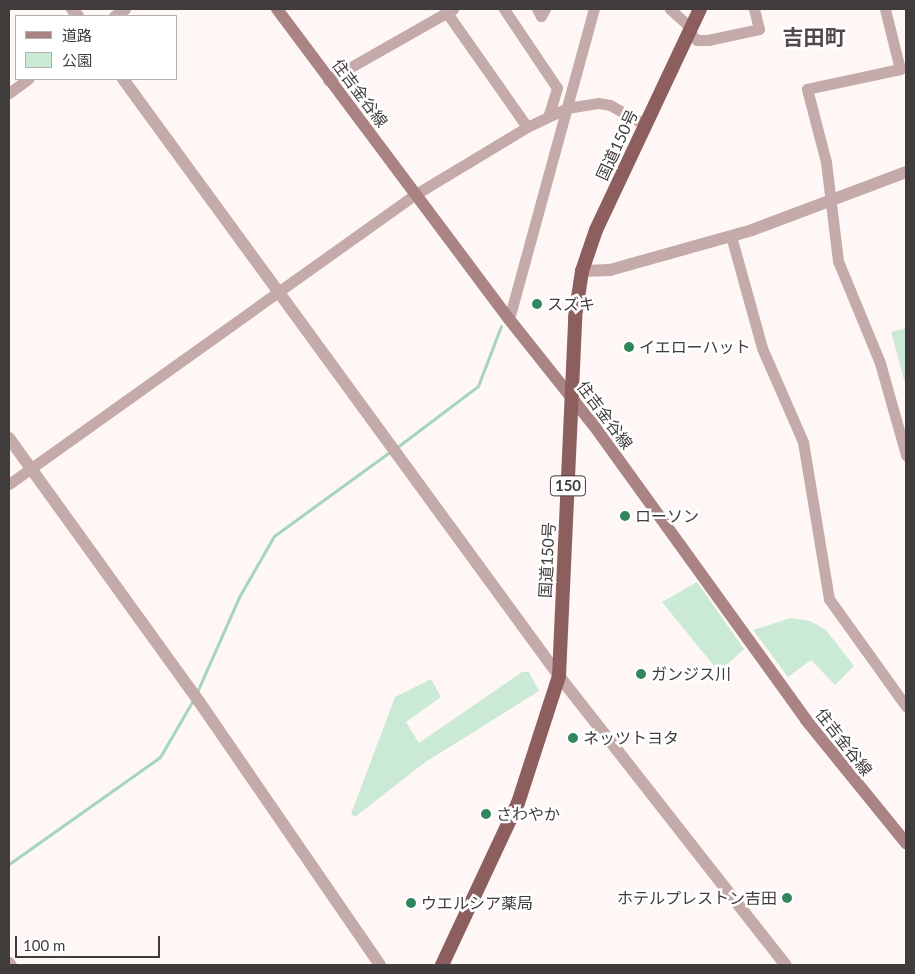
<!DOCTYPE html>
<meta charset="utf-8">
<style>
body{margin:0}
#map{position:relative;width:915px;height:974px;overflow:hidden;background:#fff6f6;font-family:Lato,"Noto Sans JP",sans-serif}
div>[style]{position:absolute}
.green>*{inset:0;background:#cbead6}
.stream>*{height:3px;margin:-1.5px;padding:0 1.5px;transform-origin:1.5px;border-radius:1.5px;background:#a4d6b7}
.minor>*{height:11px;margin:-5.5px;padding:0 5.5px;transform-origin:5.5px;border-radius:5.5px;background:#c5aaaa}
.tertiary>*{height:12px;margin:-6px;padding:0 6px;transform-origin:6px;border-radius:6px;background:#c5aaaa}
.secondary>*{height:12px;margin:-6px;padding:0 6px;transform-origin:6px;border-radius:6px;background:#aa8484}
.trunk>*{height:14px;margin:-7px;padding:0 7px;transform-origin:7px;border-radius:7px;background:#8d5e5e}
.dots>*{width:14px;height:14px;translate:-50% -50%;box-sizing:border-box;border:2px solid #fff;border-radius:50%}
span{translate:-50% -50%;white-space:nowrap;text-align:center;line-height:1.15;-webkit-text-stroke:5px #fff;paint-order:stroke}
.shield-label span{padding:1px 4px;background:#fff;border:1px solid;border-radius:4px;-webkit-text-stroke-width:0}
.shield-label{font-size:15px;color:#403c3c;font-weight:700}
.street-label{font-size:16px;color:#403c3c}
.poi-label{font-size:16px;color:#403c3c}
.left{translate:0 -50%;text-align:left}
.right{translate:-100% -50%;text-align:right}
.district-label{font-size:21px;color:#524a49;font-weight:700}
.frame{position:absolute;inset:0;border:10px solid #403c3c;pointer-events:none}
.legend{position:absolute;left:15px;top:15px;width:162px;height:65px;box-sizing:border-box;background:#fff;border:1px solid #b3b1b1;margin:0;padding:6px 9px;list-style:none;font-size:15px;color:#403c3c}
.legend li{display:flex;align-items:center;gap:10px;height:25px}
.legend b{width:25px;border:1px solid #b3b1b1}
.scale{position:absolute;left:15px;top:936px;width:145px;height:22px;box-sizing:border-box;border:2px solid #403c3c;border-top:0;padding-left:6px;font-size:15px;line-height:18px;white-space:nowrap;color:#403c3c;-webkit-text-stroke:4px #fff;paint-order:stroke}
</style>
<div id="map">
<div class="green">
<div style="clip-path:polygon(906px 328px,906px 387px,891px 332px)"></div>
<div style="clip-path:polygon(697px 582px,744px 649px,719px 672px,662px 602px)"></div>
<div style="clip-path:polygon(791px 618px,810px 621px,826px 630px,854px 666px,835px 685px,811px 660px,788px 677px,753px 630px)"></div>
<div style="clip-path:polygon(522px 672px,529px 672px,539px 691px,424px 763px,355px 817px,351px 814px,395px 697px,431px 679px,441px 697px,406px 722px,419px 743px)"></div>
</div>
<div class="stream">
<div style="left:396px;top:448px;width:103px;rotate:-37.1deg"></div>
<div style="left:478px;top:386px;width:64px;rotate:-69deg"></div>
<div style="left:197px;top:692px;width:104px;rotate:-66.1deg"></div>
<div style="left:239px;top:597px;width:70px;rotate:-60.2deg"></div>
<div style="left:274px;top:536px;width:145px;rotate:-36deg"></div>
<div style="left:9px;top:864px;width:185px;rotate:-35.3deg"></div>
<div style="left:160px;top:757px;width:66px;rotate:-59.9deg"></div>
</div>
<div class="minor">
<div style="left:504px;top:9px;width:95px;rotate:56.1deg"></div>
<div style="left:557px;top:88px;width:28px;rotate:107deg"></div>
<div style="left:537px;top:9px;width:8px;rotate:60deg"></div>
<div style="left:541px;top:16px;width:8px;rotate:-60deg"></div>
<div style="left:670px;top:9px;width:28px;rotate:42deg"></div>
<div style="left:885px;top:9px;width:62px;rotate:76deg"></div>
<div style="left:900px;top:69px;width:95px;rotate:167.9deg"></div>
<div style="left:807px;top:89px;width:75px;rotate:75.4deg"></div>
<div style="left:826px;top:162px;width:100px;rotate:83.1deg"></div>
<div style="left:838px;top:261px;width:110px;rotate:67.6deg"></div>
<div style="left:880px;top:363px;width:96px;rotate:74.2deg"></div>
<div style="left:447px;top:13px;width:139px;rotate:54.9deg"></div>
<div style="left:114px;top:16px;width:13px;rotate:-32deg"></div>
<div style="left:689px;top:33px;width:11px;rotate:41deg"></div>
<div style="left:697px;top:40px;width:11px"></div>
<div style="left:708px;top:40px;width:52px;rotate:-12.2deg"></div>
<div style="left:759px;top:29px;width:21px;rotate:-104deg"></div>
<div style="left:328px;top:80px;width:144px;rotate:-29.6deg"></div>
<div style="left:9px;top:93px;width:24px;rotate:-36deg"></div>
<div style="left:731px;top:236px;width:116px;rotate:74.5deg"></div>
<div style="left:762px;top:348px;width:103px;rotate:66.4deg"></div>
<div style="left:803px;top:442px;width:159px;rotate:80.6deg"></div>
<div style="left:829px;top:599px;width:132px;rotate:54.3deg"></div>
<div style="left:509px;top:319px;width:321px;rotate:-74.7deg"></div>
<div style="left:9px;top:484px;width:500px;rotate:-35.5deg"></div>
<div style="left:416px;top:194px;width:130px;rotate:-31.1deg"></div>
<div style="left:527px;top:127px;width:44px;rotate:-25.4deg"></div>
<div style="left:567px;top:108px;width:31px;rotate:-9deg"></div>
<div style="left:598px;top:103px;width:12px;rotate:9deg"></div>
<div style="left:610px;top:105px;width:41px;rotate:29.1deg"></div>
<div style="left:9px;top:962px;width:4px;rotate:56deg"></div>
</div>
<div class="tertiary">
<div style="left:72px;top:9px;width:9px;rotate:49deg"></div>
<div style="left:123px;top:79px;width:739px;rotate:53.86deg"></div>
<div style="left:559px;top:676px;width:367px;rotate:51.9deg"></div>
<div style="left:582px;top:271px;width:28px;rotate:-2deg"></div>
<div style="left:610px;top:270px;width:148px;rotate:-15.7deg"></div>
<div style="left:752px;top:230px;width:165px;rotate:-20.6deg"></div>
<div style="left:9px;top:438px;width:323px;rotate:54.2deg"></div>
<div style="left:198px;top:700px;width:321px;rotate:55.5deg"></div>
</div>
<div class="secondary">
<div style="left:277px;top:9px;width:387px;rotate:53.2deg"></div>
<div style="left:509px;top:319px;width:138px;rotate:51.5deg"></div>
<div style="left:595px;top:427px;width:361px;rotate:54.2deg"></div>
<div style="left:806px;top:720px;width:159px;rotate:50.9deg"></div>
</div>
<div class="trunk">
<div style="left:442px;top:965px;width:179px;rotate:-64.9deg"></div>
<div style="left:518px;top:803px;width:133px;rotate:-72.1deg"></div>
<div style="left:559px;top:676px;width:359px;rotate:-87.4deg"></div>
<div style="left:575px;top:317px;width:47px;rotate:-81.3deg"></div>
<div style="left:582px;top:271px;width:43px;rotate:-71.1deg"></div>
<div style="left:596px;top:230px;width:244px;rotate:-64.8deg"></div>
</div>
<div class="dots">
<div style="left:537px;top:304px;background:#31875b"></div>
<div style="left:629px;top:347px;background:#31875b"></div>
<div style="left:625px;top:516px;background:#31875b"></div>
<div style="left:641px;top:674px;background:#31875b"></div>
<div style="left:573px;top:738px;background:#31875b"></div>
<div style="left:486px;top:814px;background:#31875b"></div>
<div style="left:787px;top:898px;background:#31875b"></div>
<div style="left:411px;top:903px;background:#31875b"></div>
</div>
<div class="shield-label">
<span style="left:568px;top:486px">150</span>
</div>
<div class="street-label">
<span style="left:360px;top:93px;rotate:53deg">住吉金谷線</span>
<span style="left:617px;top:145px;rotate:-65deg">国道150号</span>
<span style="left:605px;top:415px;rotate:53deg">住吉金谷線</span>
<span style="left:547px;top:560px;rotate:-87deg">国道150号</span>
<span style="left:844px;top:742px;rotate:52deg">住吉金谷線</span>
</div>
<div class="poi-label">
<span class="left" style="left:547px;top:304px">スズキ</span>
<span class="left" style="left:639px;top:347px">イエローハット</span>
<span class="left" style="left:635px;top:516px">ローソン</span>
<span class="left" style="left:651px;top:674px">ガンジス川</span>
<span class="left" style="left:583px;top:738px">ネッツトヨタ</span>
<span class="left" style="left:496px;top:814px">さわやか</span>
<span class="right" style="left:777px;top:898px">ホテルプレストン吉田</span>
<span class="left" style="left:421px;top:903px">ウエルシア薬局</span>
</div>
<div class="district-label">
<span style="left:814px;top:37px">吉田町</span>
</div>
<div class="frame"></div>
<ul class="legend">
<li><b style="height:6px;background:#aa8484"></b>道路</li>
<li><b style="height:14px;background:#cbead6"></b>公園</li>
</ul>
<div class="scale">100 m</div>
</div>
